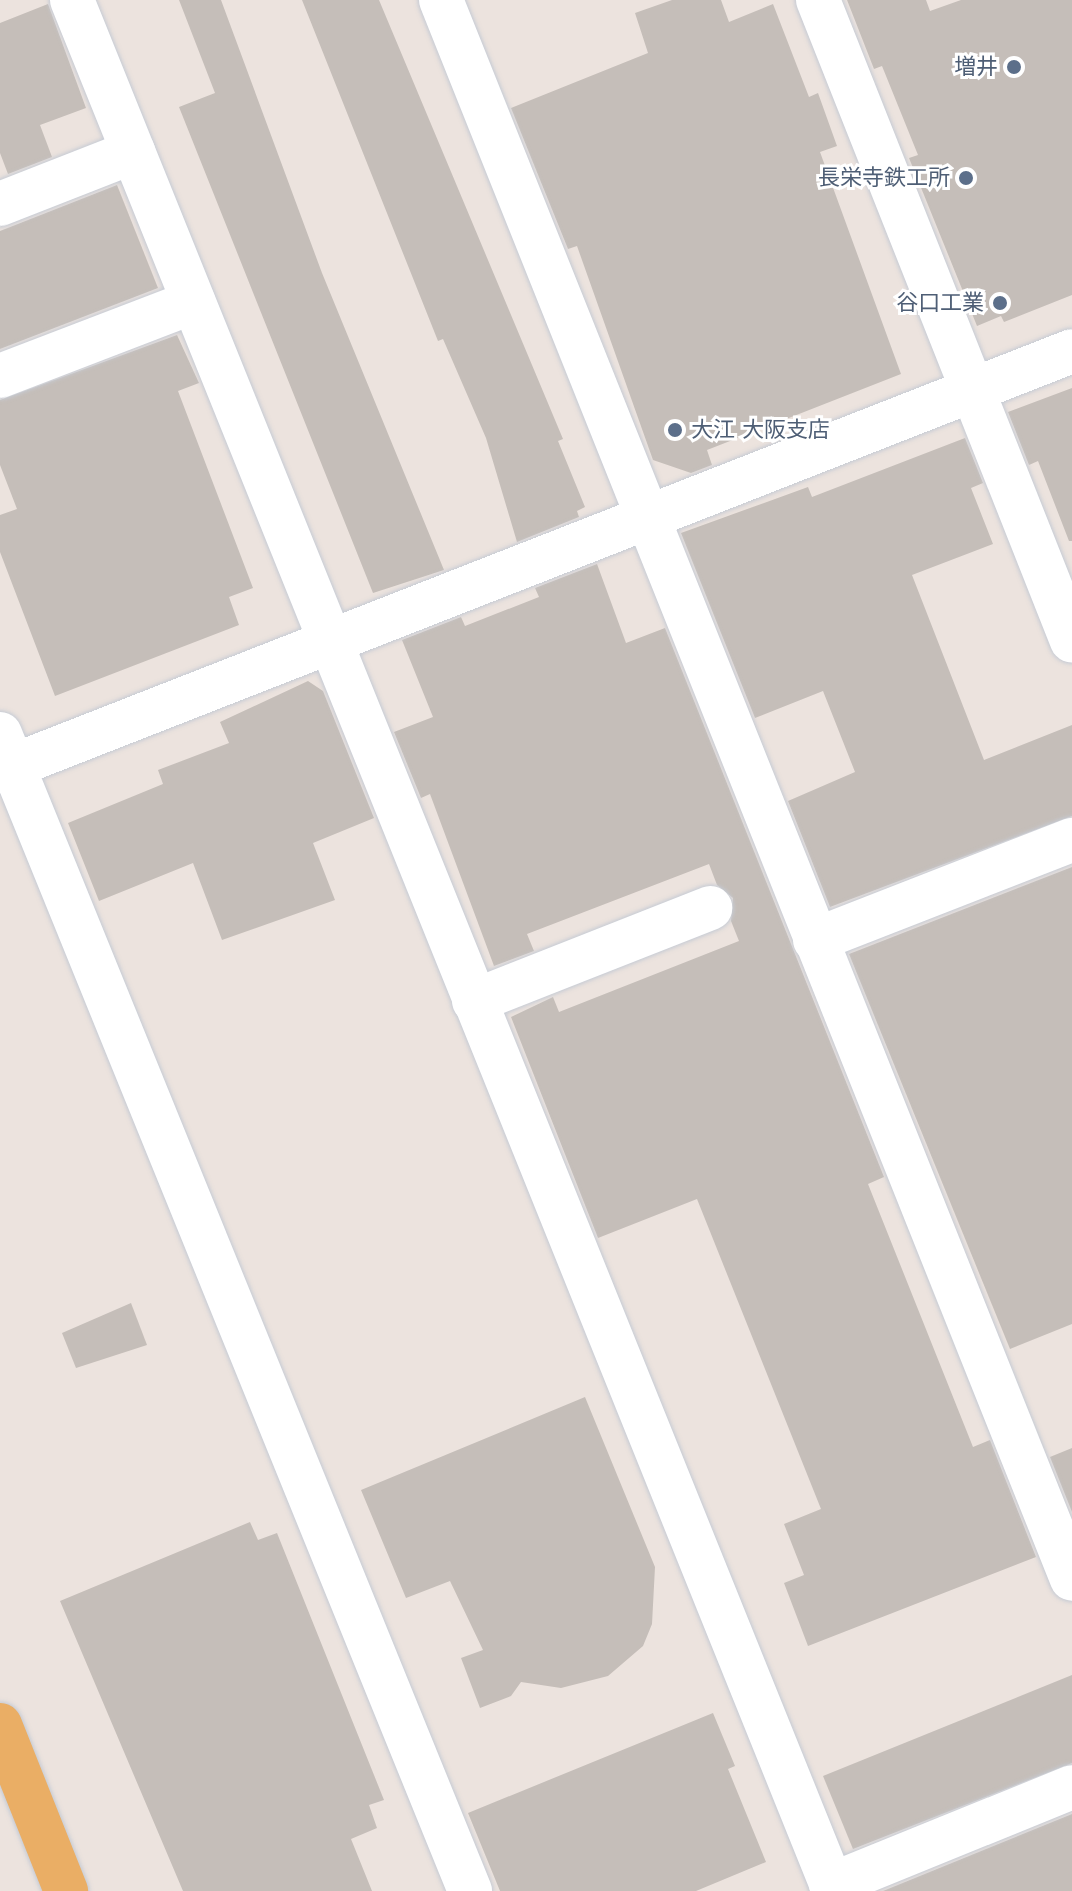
<!DOCTYPE html>
<meta charset="utf-8">
<style>
body{margin:0}
#map{position:relative;width:1072px;height:1891px;overflow:hidden;background:#ece3de;font-family:"DejaVu Sans","Noto Sans JP",sans-serif}
div>[style]{position:absolute}
.building>*{inset:0;background:#c5beb9}
.roads{filter:drop-shadow(0 0 2px #c6cbd4) drop-shadow(0 0 2px #c6cbd4)}
.minor>*{height:44px;margin:-22px;padding:0 22px;transform-origin:22px;border-radius:22px;background:#fff}
.major>*{height:44px;margin:-22px;padding:0 22px;transform-origin:22px;border-radius:22px;background:#eaae65}
.dots>*{width:22px;height:22px;translate:-50% -50%;box-sizing:border-box;border:4px solid #fff;border-radius:50%}
span{translate:-50% -50%;white-space:nowrap;text-align:center;line-height:1.15;-webkit-text-stroke:6px #fff;paint-order:stroke}
.service-label{font-size:22px;color:#4e5e75}
.right{translate:-100% -50%;text-align:right}
.left{translate:0 -50%;text-align:left}
</style>
<div id="map">
<div class="building">
<div style="clip-path:polygon(179px 0,221px 0,322px 273px,444px 570px,373px 593px,179px 107px,215px 93px)"></div>
<div style="clip-path:polygon(302px 0,379px 0,563px 439px,558px 441px,585px 507px,577px 511px,579px 517px,517px 542px,486px 438px,443px 339px,438px 341px)"></div>
<div style="clip-path:polygon(672px 0,721px 0,729px 22px,773px 4px,809px 97px,818px 93px,837px 146px,820px 152px,901px 374px,707px 450px,712px 465px,691px 473px,653px 460px,577px 246px,568px 249px,511px 108px,648px 53px,635px 13px)"></div>
<div style="clip-path:polygon(847px 0,926px 0,930px 11px,961px 0,1072px 0,1072px 295px,1004px 322px,1001px 316px,977px 326px,909px 158px,918px 155px,882px 66px,874px 69px)"></div>
<div style="clip-path:polygon(48px 4px,86px 108px,40px 125px,52px 157px,8px 174px,0 153px,0 23px)"></div>
<div style="clip-path:polygon(117px 185px,158px 288px,0 349px,0 231px)"></div>
<div style="clip-path:polygon(177px 335px,199px 383px,178px 391px,253px 588px,229px 597px,239px 625px,55px 696px,0 552px,0 515px,17px 509px,0 465px,0 400px)"></div>
<div style="clip-path:polygon(1072px 388px,1072px 541px,1069px 541px,1038px 461px,1029px 465px,1008px 412px)"></div>
<div style="clip-path:polygon(965px 438px,983px 483px,971px 488px,993px 544px,912px 575px,984px 760px,1072px 725px,1072px 816px,830px 907px,788px 801px,855px 772px,823px 691px,755px 718px,681px 533px,808px 487px,812px 497px)"></div>
<div style="clip-path:polygon(597px 564px,626px 643px,665px 628px,884px 1177px,868px 1184px,973px 1447px,990px 1440px,1036px 1557px,808px 1646px,784px 1583px,804px 1575px,784px 1524px,821px 1509px,697px 1199px,598px 1238px,511px 1017px,553px 997px,559px 1012px,739px 941px,731px 921px,733px 898px,717px 885px,709px 864px,527px 934px,534px 951px,494px 966px,430px 794px,421px 798px,394px 732px,433px 717px,402px 640px,461px 617px,465px 626px,539px 597px,535px 588px)"></div>
<div style="clip-path:polygon(308px 681px,323px 691px,374px 818px,313px 843px,335px 900px,222px 940px,193px 863px,99px 901px,68px 823px,163px 784px,158px 770px,229px 743px,220px 722px)"></div>
<div style="clip-path:polygon(1072px 867px,1072px 1324px,1010px 1349px,849px 954px)"></div>
<div style="clip-path:polygon(131px 1303px,147px 1345px,76px 1368px,62px 1333px)"></div>
<div style="clip-path:polygon(585px 1397px,655px 1567px,652px 1624px,643px 1646px,608px 1676px,561px 1688px,521px 1682px,511px 1696px,480px 1708px,461px 1658px,483px 1650px,450px 1581px,406px 1598px,361px 1490px)"></div>
<div style="clip-path:polygon(1072px 1448px,1072px 1512px,1050px 1457px)"></div>
<div style="clip-path:polygon(250px 1522px,258px 1540px,277px 1533px,384px 1800px,369px 1805px,377px 1828px,351px 1839px,372px 1891px,183px 1891px,60px 1601px)"></div>
<div style="clip-path:polygon(1072px 1675px,1072px 1763px,853px 1849px,823px 1776px)"></div>
<div style="clip-path:polygon(713px 1713px,735px 1766px,728px 1769px,766px 1862px,696px 1891px,500px 1891px,468px 1813px)"></div>
<div style="clip-path:polygon(1072px 1814px,1072px 1891px,883px 1891px)"></div>
</div>
<div class="roads">
<div class="minor">
<div style="left:72px;top:0;width:2039px;rotate:68.05deg"></div>
<div style="left:441px;top:0;width:1700px;rotate:68.22deg"></div>
<div style="left:818px;top:0;width:689px;rotate:68.38deg"></div>
<div style="left:0;top:204px;width:143px;rotate:-21.4deg"></div>
<div style="left:0;top:376px;width:207px;rotate:-21deg"></div>
<div style="left:0;top:734px;width:1249px;rotate:67.89deg"></div>
<div style="left:0;top:771px;width:1151px;rotate:-21.39deg"></div>
<div style="left:815px;top:940px;width:276px;rotate:-21.3deg"></div>
<div style="left:474px;top:1001px;width:254px;rotate:-21.5deg"></div>
<div style="left:831px;top:1885px;width:260px;rotate:-22.1deg"></div>
</div>
<div class="major">
<div style="left:0;top:1725px;width:179px;rotate:68.3deg"></div>
</div>
</div>
<div class="dots">
<div style="left:1014px;top:67px;background:#5c6f8a"></div>
<div style="left:966px;top:178px;background:#5c6f8a"></div>
<div style="left:1000px;top:303px;background:#5c6f8a"></div>
<div style="left:675px;top:430px;background:#5c6f8a"></div>
</div>
<div class="service-label">
<span class="right" style="left:998px;top:67px">増井</span>
<span class="right" style="left:950px;top:178px">長栄寺鉄工所</span>
<span class="right" style="left:984px;top:303px">谷口工業</span>
<span class="left" style="left:691px;top:430px">大江 大阪支店</span>
</div>
</div>
